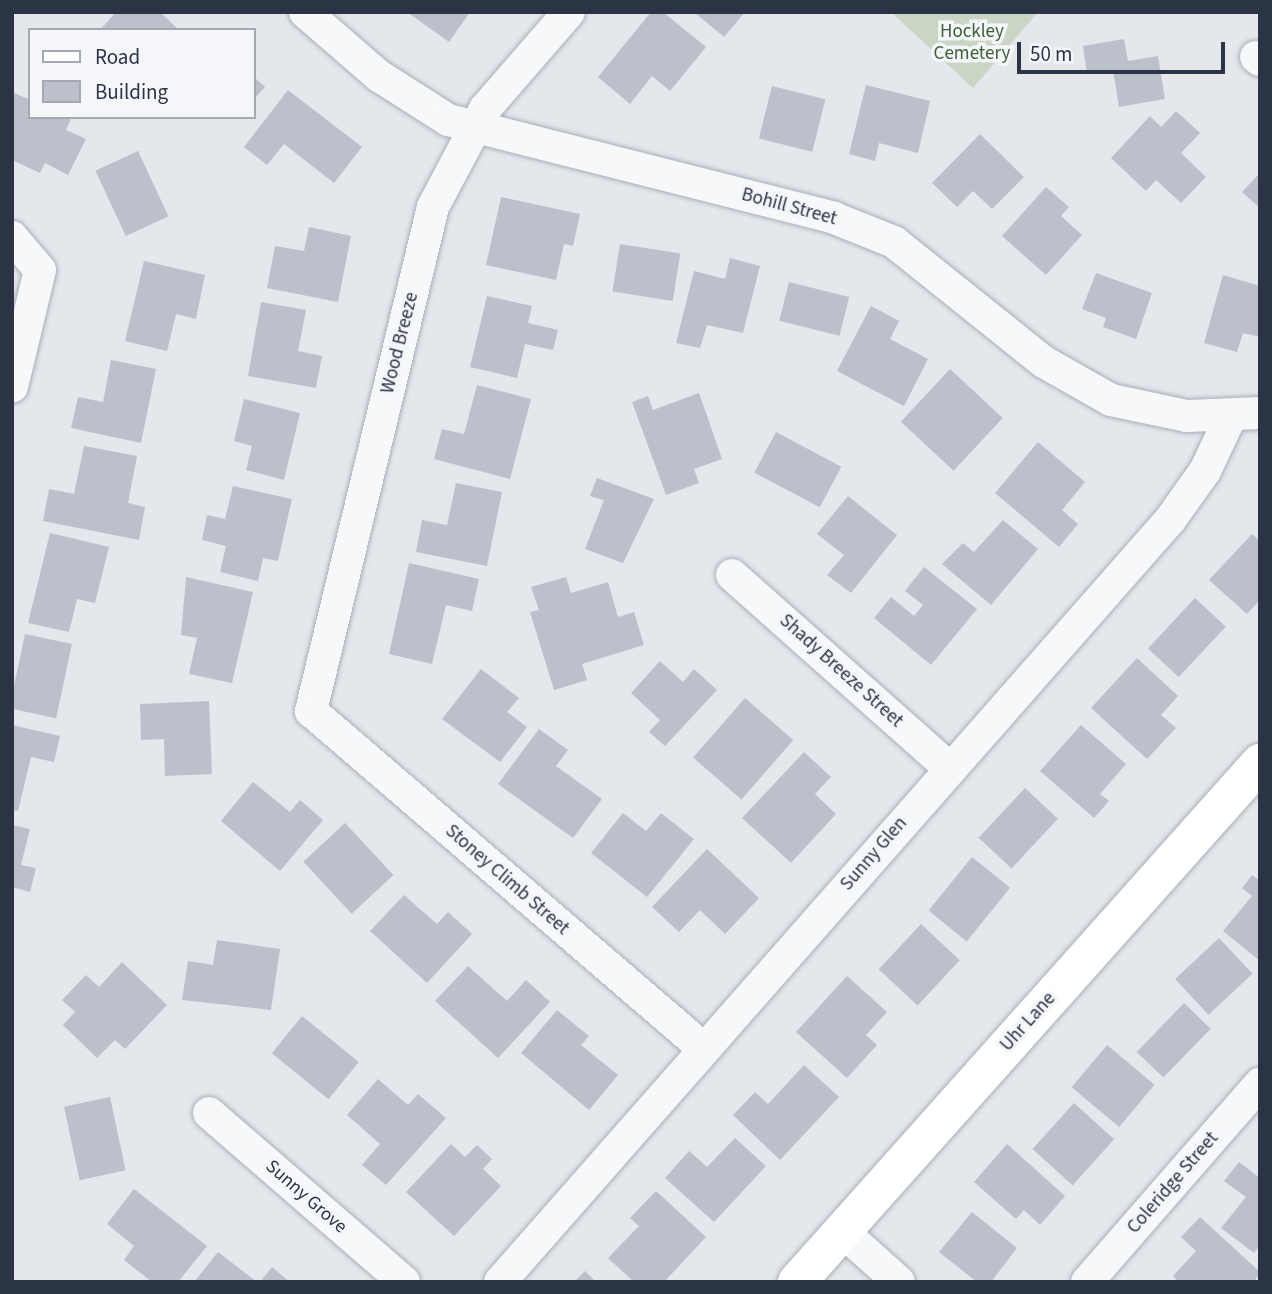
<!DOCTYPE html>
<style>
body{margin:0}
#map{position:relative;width:1272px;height:1294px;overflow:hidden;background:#e4e7ec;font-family:"Source Sans 3",sans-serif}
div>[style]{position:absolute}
.green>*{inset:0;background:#c9d6c5}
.building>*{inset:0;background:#bbc0ca;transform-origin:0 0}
.roads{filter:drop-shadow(0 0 2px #a9aeb7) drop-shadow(0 0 2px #a9aeb7)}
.street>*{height:32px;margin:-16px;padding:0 16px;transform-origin:16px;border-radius:16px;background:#f7f8fa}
.secondary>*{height:38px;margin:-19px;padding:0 19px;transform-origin:19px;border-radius:19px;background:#fff}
span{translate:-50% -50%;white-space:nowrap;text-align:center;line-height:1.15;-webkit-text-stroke:7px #f4f6f9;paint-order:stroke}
.park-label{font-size:19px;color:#3f6138}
.street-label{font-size:19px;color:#2b3445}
.frame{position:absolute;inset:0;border:14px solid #2b3445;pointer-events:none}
.legend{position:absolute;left:28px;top:28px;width:228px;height:91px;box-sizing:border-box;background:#f4f6f9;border:2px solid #a4a8b1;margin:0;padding:9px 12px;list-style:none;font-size:21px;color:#2b3445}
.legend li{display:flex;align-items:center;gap:14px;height:35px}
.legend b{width:35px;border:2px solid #a4a8b1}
.scale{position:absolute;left:1017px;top:42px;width:208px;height:32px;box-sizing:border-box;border:4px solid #2b3445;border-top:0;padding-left:9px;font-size:21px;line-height:24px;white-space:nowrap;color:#2b3445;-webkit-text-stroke:5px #f4f6f9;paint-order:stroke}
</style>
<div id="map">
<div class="green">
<div style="clip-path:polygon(891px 12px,1038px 12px,973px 88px)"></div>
</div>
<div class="building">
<div style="clip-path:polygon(116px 12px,160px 12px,179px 30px,100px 30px)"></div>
<div style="clip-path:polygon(407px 12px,470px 12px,449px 42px)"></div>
<div style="clip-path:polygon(651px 12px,663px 12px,706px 47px,670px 91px,652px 76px,630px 104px,598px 77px)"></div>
<div style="clip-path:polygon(694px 12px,745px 12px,724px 37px)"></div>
<div style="clip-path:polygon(1124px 39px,1128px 61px,1158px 56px,1165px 99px,1119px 107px,1113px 70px,1087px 74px,1083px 46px)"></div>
<div style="clip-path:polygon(254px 77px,265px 87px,254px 99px)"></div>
<div style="clip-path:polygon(866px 85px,930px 101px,918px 153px,879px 143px,875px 161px,849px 154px)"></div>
<div style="left:772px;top:86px;width:55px;height:54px;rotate:14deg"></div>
<div style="clip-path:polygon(288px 90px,362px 147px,334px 183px,284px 144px,267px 165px,244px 147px)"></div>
<div style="clip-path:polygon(12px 92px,30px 100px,30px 117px,72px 117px,66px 130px,86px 139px,68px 175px,45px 163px,40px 173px,12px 160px)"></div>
<div style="clip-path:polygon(1176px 111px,1200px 133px,1181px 153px,1206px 177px,1181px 203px,1156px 180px,1146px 191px,1111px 158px,1150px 116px,1161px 127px)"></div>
<div style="clip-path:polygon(980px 134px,1024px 177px,992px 209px,973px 191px,957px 207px,932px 183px)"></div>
<div style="left:138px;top:151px;width:72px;height:47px;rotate:65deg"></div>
<div style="clip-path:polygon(1260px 173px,1260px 208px,1242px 192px)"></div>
<div style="clip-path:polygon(1046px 187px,1069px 207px,1061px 216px,1082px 235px,1046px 275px,1002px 236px)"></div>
<div style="clip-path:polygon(501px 197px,580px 214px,573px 246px,564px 244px,556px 280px,486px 265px)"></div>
<div style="clip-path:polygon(309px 227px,351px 236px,338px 302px,267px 288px,275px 246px,304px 251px)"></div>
<div style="left:620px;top:244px;width:61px;height:48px;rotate:9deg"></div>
<div style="clip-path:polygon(730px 258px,760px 266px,743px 333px,707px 325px,700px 348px,676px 343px,694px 271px,725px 279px)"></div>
<div style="clip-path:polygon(144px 261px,205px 275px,196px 319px,176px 314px,167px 351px,125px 341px)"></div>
<div style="clip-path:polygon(1096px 273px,1152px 293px,1136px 339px,1103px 327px,1106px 318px,1082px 309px)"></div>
<div style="clip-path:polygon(1223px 275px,1260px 286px,1260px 337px,1243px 333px,1237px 352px,1204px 343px)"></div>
<div style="left:789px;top:282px;width:62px;height:40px;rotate:14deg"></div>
<div style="clip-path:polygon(487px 296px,532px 306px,528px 323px,558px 330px,553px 350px,525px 344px,517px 378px,470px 367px)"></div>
<div style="clip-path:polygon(261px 302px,306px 310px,298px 351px,322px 356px,316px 388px,248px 376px)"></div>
<div style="clip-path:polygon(871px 306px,899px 321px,890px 339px,928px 359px,904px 406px,837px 371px)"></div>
<div style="clip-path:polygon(111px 360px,156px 369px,141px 443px,71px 428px,78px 397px,103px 402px)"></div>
<div style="left:950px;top:369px;width:72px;height:72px;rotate:43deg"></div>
<div style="clip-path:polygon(477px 385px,531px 399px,510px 479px,434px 459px,442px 429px,464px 434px)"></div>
<div style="clip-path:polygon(699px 393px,722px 459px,694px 469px,699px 483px,666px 495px,632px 402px,648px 396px,653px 410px)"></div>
<div style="clip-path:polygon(244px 399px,300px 413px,284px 480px,246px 470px,252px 446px,234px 441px)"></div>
<div style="left:776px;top:432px;width:74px;height:46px;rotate:28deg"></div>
<div style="clip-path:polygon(1038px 442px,1085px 482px,1062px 510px,1078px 524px,1059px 547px,995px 493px)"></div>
<div style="clip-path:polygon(84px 446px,137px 456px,128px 503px,145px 507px,139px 540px,43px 521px,49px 489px,74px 494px)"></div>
<div style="clip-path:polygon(597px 478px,654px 499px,623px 563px,585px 549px,604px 500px,590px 496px)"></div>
<div style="clip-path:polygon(456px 483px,502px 492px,487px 566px,416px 552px,422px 520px,447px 525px)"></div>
<div style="clip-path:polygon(233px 486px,292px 499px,278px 561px,263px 558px,258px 581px,220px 572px,226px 546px,202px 540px,207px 515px,225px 519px)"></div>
<div style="clip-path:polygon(848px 496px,897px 535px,851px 593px,827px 575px,844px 555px,817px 534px)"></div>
<div style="clip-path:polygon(1003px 520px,1038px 549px,991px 605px,942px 564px,963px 543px,974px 552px)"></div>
<div style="clip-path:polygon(50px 533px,109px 547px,95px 603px,77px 599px,69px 632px,28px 623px)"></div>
<div style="clip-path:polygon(1252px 534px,1260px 541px,1260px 600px,1247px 614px,1209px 580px)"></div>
<div style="clip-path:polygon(409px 563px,479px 579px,472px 611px,446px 605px,432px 664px,389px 654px)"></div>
<div style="clip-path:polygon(924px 567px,977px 609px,931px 665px,874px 618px,891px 597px,914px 616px,923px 605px,905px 591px)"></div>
<div style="clip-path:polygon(186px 577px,253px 592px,232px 683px,189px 674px,197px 638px,181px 635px)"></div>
<div style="clip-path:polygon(566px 577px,571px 593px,608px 582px,618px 617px,634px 612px,644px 645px,582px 664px,587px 680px,554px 690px,530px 612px,539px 610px,531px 587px)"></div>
<div style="left:1195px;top:598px;width:42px;height:69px;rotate:43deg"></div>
<div style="left:25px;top:634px;width:48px;height:76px;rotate:12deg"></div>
<div style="clip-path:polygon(1137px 658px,1178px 696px,1161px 715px,1176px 728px,1147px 759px,1091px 708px)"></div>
<div style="clip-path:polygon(660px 661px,683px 682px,694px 669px,717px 690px,665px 746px,649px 732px,660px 720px,631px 693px)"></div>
<div style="clip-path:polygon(481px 669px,519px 698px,507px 712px,527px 727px,500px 762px,442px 719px)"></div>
<div style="left:745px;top:698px;width:64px;height:79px;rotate:41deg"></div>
<div style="clip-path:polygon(209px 701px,212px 774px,165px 776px,164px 739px,141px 740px,140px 704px)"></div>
<div style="clip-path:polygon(12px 725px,60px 736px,54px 762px,31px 757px,18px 811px,12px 810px)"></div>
<div style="clip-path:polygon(1081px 725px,1126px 764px,1100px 794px,1109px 801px,1094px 818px,1040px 771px)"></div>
<div style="clip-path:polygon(539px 729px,568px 750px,556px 766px,602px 799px,573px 838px,498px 784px)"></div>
<div style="clip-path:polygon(804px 752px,831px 777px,815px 794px,836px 814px,791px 863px,742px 818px)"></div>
<div style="clip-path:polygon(253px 782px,290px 812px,300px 800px,323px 820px,280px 871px,221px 821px)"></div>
<div style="left:1025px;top:788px;width:45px;height:68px;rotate:43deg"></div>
<div style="clip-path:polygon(623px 813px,646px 831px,661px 813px,694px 839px,647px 897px,591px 853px)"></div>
<div style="left:345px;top:823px;width:71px;height:57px;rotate:47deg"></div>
<div style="clip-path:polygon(12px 825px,30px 829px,21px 865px,36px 868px,30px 892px,12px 887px)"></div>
<div style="clip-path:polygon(707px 849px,759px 898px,725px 934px,700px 910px,679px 932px,652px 907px)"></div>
<div style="left:972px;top:857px;width:49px;height:69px;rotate:39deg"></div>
<div style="clip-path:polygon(1252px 875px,1260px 881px,1260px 961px,1223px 931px,1252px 896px,1242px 888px)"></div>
<div style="clip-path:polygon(404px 895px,437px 924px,448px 912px,472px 934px,427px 983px,370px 931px)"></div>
<div style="left:921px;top:924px;width:53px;height:62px;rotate:43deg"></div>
<div style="left:1219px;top:938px;width:49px;height:60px;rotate:47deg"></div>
<div style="clip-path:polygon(217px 940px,280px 949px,271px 1010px,182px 1000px,188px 961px,213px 965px)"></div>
<div style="clip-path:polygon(122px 962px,167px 1005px,125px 1049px,115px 1040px,97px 1058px,63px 1025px,75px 1012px,62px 1000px,86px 975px,99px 987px)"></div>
<div style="clip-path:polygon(468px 966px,507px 1001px,526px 980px,550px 1002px,498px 1058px,435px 1001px)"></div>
<div style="clip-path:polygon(847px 976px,887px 1012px,866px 1035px,877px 1045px,847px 1078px,796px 1032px)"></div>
<div style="left:1184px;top:1003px;width:37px;height:68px;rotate:44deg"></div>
<div style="clip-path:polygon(557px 1010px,589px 1036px,581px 1045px,618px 1075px,589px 1110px,521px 1053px)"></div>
<div style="left:302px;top:1016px;width:73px;height:48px;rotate:39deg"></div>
<div style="left:1107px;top:1045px;width:62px;height:55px;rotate:40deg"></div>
<div style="clip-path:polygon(804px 1065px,839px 1097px,780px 1160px,733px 1115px,755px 1092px,768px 1104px)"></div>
<div style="clip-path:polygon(378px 1079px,408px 1105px,418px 1094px,446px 1118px,386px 1185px,362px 1165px,380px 1144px,347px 1115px)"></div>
<div style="left:110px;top:1097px;width:75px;height:47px;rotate:78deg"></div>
<div style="left:1074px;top:1103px;width:54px;height:62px;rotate:42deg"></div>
<div style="clip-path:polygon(735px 1138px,766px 1166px,714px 1222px,665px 1178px,689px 1151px,707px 1167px)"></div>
<div style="clip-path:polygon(451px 1144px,465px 1157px,477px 1145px,492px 1159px,483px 1169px,501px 1186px,454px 1236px,406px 1192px)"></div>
<div style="clip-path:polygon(1007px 1144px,1065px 1196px,1040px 1225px,1024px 1210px,1016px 1219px,974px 1182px)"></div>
<div style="clip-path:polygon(1239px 1162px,1260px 1178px,1260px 1245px,1254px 1253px,1221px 1228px,1246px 1197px,1224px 1181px)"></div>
<div style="clip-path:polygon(134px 1189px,207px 1246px,178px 1282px,152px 1282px,124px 1260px,134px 1246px,107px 1224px)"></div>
<div style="clip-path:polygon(656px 1191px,706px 1237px,664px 1282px,634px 1282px,608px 1258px,639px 1226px,630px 1218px)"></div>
<div style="clip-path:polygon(972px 1212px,1017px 1248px,991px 1282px,977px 1282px,939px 1252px)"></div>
<div style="clip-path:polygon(1200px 1217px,1260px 1272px,1254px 1282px,1179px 1282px,1173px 1276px,1196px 1251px,1181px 1237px)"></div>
<div style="clip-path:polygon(218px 1252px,257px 1282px,194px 1282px)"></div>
<div style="clip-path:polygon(272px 1267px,290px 1282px,260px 1282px)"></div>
<div style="clip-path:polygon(585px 1271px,596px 1282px,574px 1282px)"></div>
</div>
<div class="roads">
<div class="street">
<div style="left:305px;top:12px;width:98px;rotate:40.9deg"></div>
<div style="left:379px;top:76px;width:82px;rotate:32.5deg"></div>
<div style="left:448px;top:120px;width:398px;rotate:14.2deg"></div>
<div style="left:834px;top:218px;width:65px;rotate:21.8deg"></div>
<div style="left:894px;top:242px;width:192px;rotate:38.7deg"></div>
<div style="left:1044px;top:362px;width:77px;rotate:29.6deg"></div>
<div style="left:1111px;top:400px;width:78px;rotate:11.9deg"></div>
<div style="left:1187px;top:416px;width:73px;rotate:-2.4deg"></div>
<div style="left:569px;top:12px;width:128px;rotate:130.9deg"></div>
<div style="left:485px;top:109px;width:111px;rotate:118deg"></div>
<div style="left:433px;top:207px;width:519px;rotate:103.61deg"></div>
<div style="left:311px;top:711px;width:517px;rotate:40.69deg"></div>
<div style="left:1256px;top:57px;width:5px;rotate:37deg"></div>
<div style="left:12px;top:237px;width:43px;rotate:49.7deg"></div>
<div style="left:40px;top:270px;width:120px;rotate:103.5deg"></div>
<div style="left:732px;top:575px;width:290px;rotate:41.6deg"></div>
<div style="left:209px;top:1113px;width:258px;rotate:40.9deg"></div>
<div style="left:842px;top:1231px;width:76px;rotate:41.8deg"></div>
<div style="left:500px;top:1282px;width:1015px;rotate:-48.68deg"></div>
<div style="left:1170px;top:520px;width:60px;rotate:-54.5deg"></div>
<div style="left:1205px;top:471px;width:61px;rotate:-64.7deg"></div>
<div style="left:1087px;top:1282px;width:263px;rotate:-48.9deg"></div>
</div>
<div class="secondary">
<div style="left:797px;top:1282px;width:696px;rotate:-48.26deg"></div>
</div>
</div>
<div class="park-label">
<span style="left:972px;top:43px">Hockley<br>Cemetery</span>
</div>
<div class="street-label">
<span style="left:789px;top:207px;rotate:15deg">Bohill Street</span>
<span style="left:400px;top:343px;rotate:-76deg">Wood Breeze</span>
<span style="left:841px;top:671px;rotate:42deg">Shady Breeze Street</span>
<span style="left:874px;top:854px;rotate:-49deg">Sunny Glen</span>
<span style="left:507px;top:880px;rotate:41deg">Stoney Climb Street</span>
<span style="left:1028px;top:1022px;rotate:-48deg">Uhr Lane</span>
<span style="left:1173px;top:1183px;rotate:-49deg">Coleridge Street</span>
<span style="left:306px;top:1197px;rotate:41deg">Sunny Grove</span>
</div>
<div class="frame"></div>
<ul class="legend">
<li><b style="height:9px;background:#fff"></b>Road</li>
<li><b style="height:19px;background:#bbc0ca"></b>Building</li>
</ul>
<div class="scale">50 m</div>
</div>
